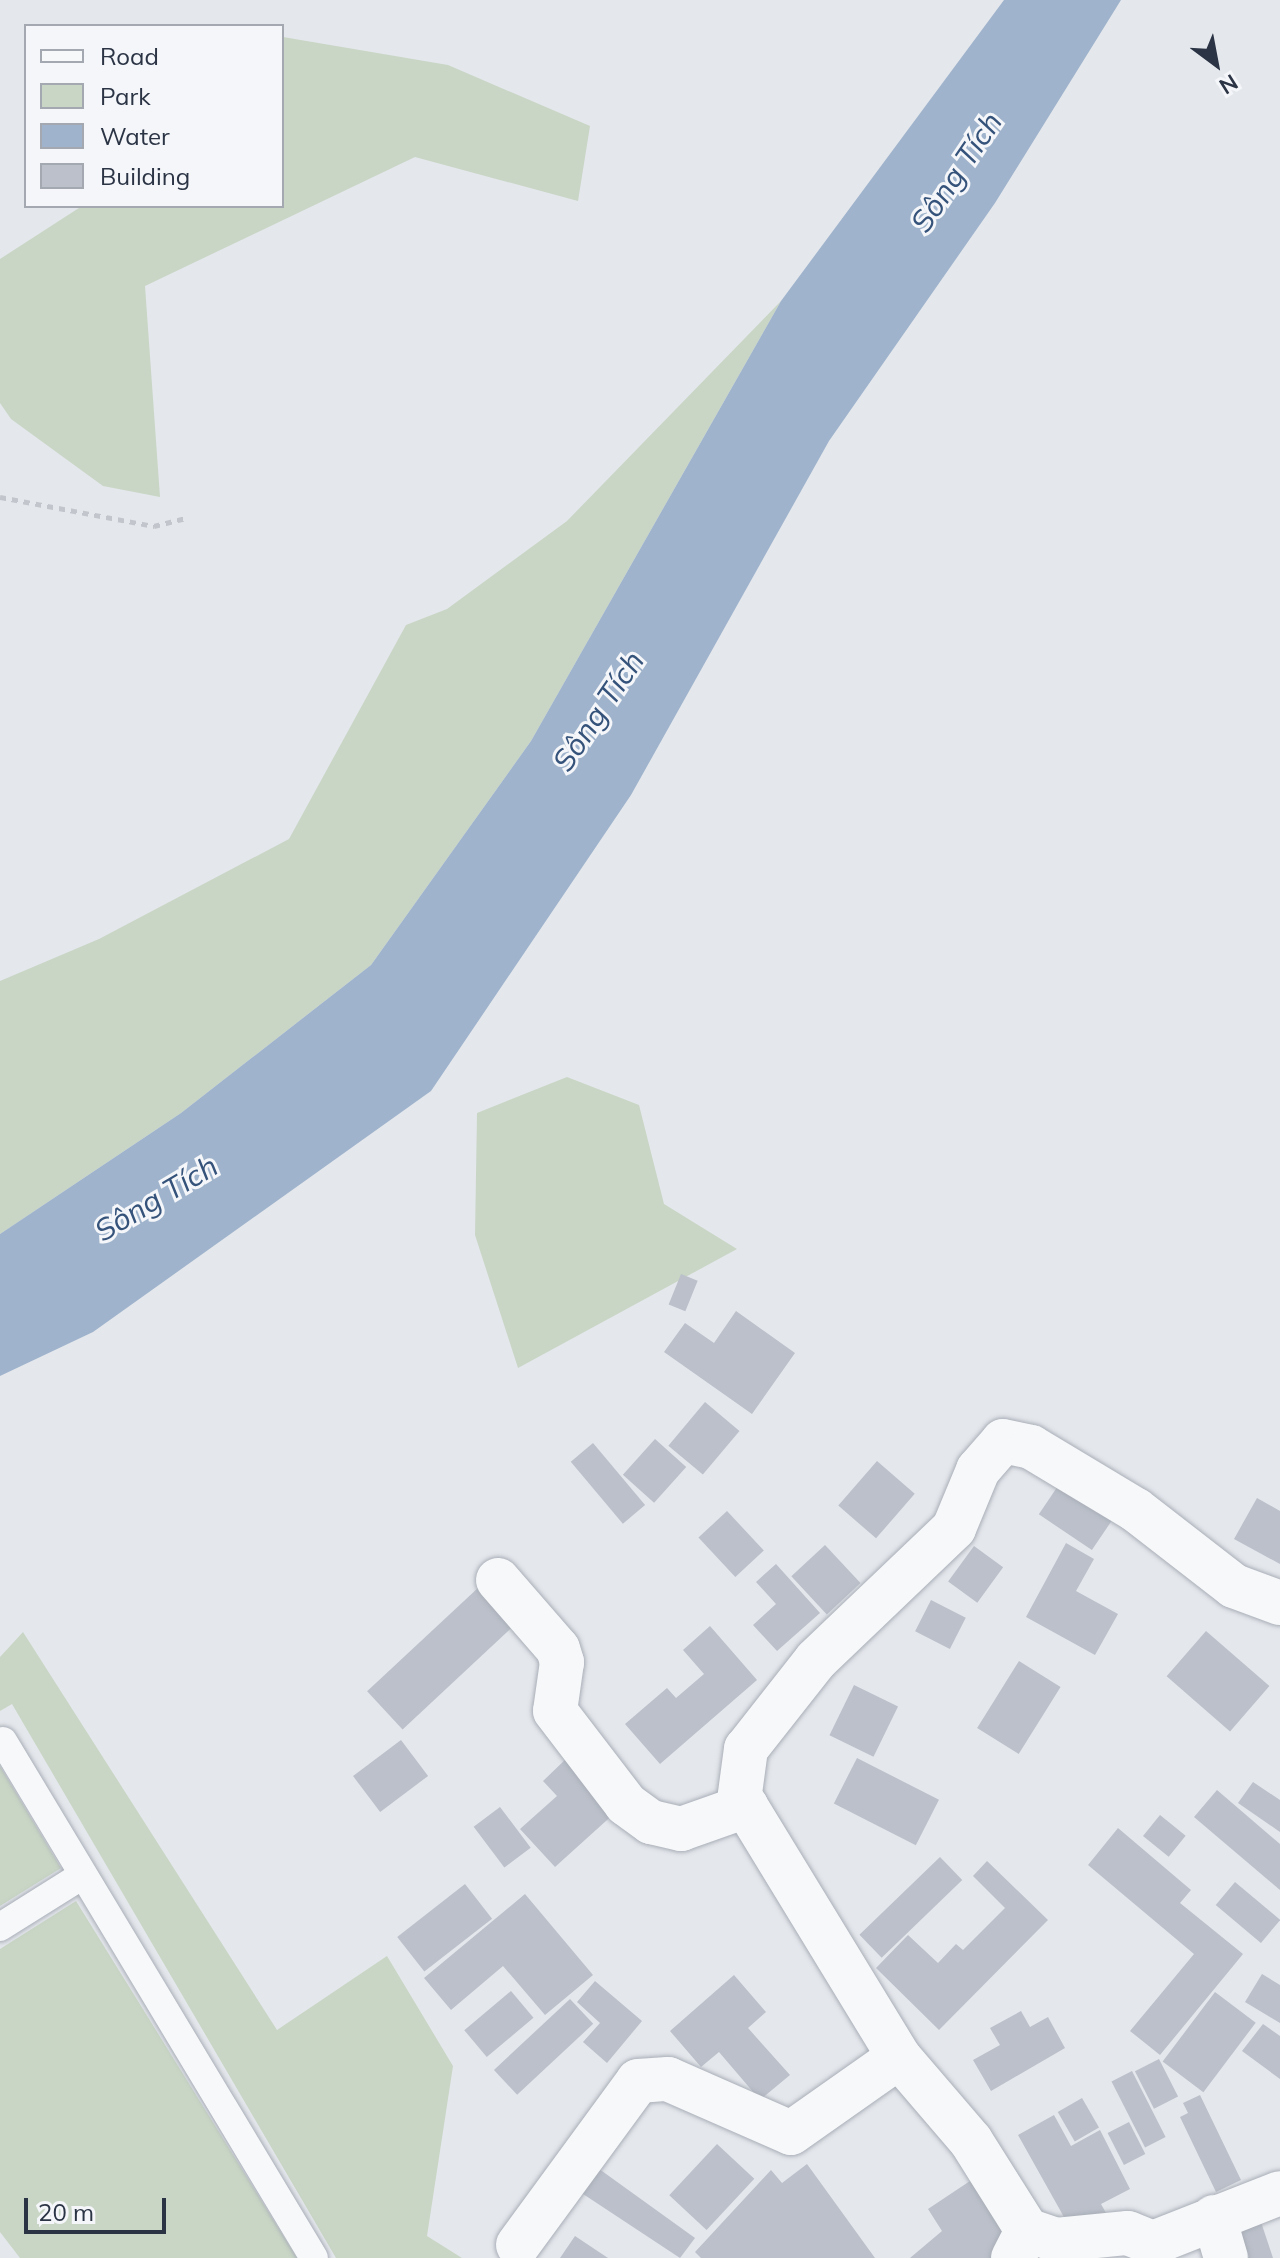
<!DOCTYPE html>
<meta charset="utf-8">
<style>
body{margin:0}
#map{position:relative;width:1280px;height:2258px;overflow:hidden;background:#e4e7ec;font-family:Mulish,sans-serif}
div>[style]{position:absolute}
.green>*{inset:0;background:#c9d6c5}
.water>*{inset:0;background:#9fb4cc}
.building>*{inset:0;background:#bbc0ca;transform-origin:0 0}
.path>*{height:5px;margin-top:-2.5px;transform-origin:0;background:repeating-linear-gradient(90deg,#c2c5cb 0 6px,transparent 0 12px)}
.roads{filter:drop-shadow(0 0 2px #a9aeb7) drop-shadow(0 0 2px #a9aeb7)}
.lane>*{height:28px;margin:-14px;padding:0 14px;transform-origin:14px;border-radius:14px;background:#f7f8fa}
.street>*{height:44px;margin:-22px;padding:0 22px;transform-origin:22px;border-radius:22px;background:#f7f8fa}
span{translate:-50% -50%;white-space:nowrap;text-align:center;line-height:1.15;-webkit-text-stroke:6px #f4f6f9;paint-order:stroke}
.water-label{font-size:30px;color:#34527a;font-style:italic}
.legend{position:absolute;left:24px;top:24px;width:260px;height:184px;box-sizing:border-box;background:#f4f6f9;border:2px solid #a4a8b1;margin:0;padding:10px 14px;list-style:none;font-size:24px;color:#2b3445}
.legend li{display:flex;align-items:center;gap:16px;height:40px}
.legend b{width:40px;border:2px solid #a4a8b1}
.north{position:absolute;left:1176px;top:24px;width:80px;height:80px;-webkit-text-stroke:6px #f4f6f9;paint-order:stroke;rotate:148deg;font-size:22px;font-weight:700;line-height:32px;text-align:center;color:#2b3445}
.north::after{content:'';display:block;margin:auto;width:28px;height:36px;background:#2b3445;clip-path:polygon(50% 0,100% 100%,50% 72%,0 100%)}
.scale{position:absolute;left:24px;top:2198px;width:142px;height:36px;box-sizing:border-box;border:4px solid #2b3445;border-top:0;padding-left:10px;font-size:24px;line-height:28px;white-space:nowrap;color:#2b3445;-webkit-text-stroke:6px #f4f6f9;paint-order:stroke}
</style>
<div id="map">
<div class="green">
<div style="clip-path:polygon(283px 37px,448px 65px,590px 126px,578px 201px,415px 157px,145px 286px,160px 497px,103px 486px,11px 419px,0 403px,0 259px,82px 206px,282px 206px)"></div>
<div style="clip-path:polygon(781px 301px,531px 741px,371px 965px,181px 1113px,0 1234px,0 981px,99px 939px,289px 839px,406px 625px,447px 609px,567px 521px)"></div>
<div style="clip-path:polygon(567px 1077px,639px 1105px,664px 1204px,737px 1249px,518px 1368px,475px 1235px,477px 1113px)"></div>
<div style="clip-path:polygon(23px 1632px,277px 2030px,387px 1956px,453px 2066px,427px 2236px,462px 2258px,336px 2258px,12px 1704px,0 1711px,0 1657px)"></div>
<div style="clip-path:polygon(0 1766px,61px 1868px,0 1906px)"></div>
<div style="clip-path:polygon(76px 1901px,297px 2258px,20px 2258px,0 2232px,0 1949px)"></div>
</div>
<div class="water">
<div style="clip-path:polygon(1004px 0,1121px 0,995px 203px,829px 441px,631px 795px,431px 1091px,93px 1332px,0 1376px,0 1234px,181px 1113px,371px 965px,531px 741px,781px 301px)"></div>
</div>
<div class="building">
<div style="left:681px;top:1274px;width:18px;height:33px;rotate:22deg"></div>
<div style="clip-path:polygon(736px 1311px,795px 1353px,752px 1414px,664px 1352px,685px 1323px,714px 1343px)"></div>
<div style="left:705px;top:1402px;width:45px;height:57px;rotate:40deg"></div>
<div style="left:655px;top:1439px;width:42px;height:48px;rotate:42deg"></div>
<div style="left:593px;top:1443px;width:81px;height:29px;rotate:50deg"></div>
<div style="left:877px;top:1461px;width:50px;height:59px;rotate:41deg"></div>
<div style="left:1064px;top:1477px;width:64px;height:45px;rotate:34deg"></div>
<div style="clip-path:polygon(1257px 1498px,1280px 1511px,1280px 1564px,1234px 1539px)"></div>
<div style="left:727px;top:1511px;width:54px;height:39px;rotate:47deg"></div>
<div style="clip-path:polygon(1066px 1543px,1094px 1559px,1076px 1591px,1118px 1614px,1095px 1655px,1026px 1617px)"></div>
<div style="left:825px;top:1545px;width:52px;height:46px;rotate:47deg"></div>
<div style="left:974px;top:1546px;width:36px;height:44px;rotate:36deg"></div>
<div style="clip-path:polygon(776px 1564px,820px 1613px,777px 1651px,753px 1625px,776px 1604px,756px 1582px)"></div>
<div style="left:479px;top:1587px;width:52px;height:153px;rotate:47deg"></div>
<div style="left:931px;top:1600px;width:39px;height:35px;rotate:27deg"></div>
<div style="clip-path:polygon(710px 1626px,757px 1680px,660px 1764px,625px 1724px,667px 1688px,676px 1698px,704px 1674px,683px 1650px)"></div>
<div style="left:1206px;top:1631px;width:84px;height:60px;rotate:41deg"></div>
<div style="left:1019px;top:1661px;width:49px;height:79px;rotate:32deg"></div>
<div style="left:854px;top:1685px;width:49px;height:56px;rotate:26deg"></div>
<div style="left:401px;top:1740px;width:45px;height:60px;rotate:53deg"></div>
<div style="clip-path:polygon(568px 1757px,617px 1811px,555px 1867px,520px 1829px,557px 1796px,543px 1781px)"></div>
<div style="left:857px;top:1758px;width:92px;height:51px;rotate:27deg"></div>
<div style="clip-path:polygon(1253px 1782px,1280px 1800px,1280px 1832px,1238px 1803px)"></div>
<div style="clip-path:polygon(1217px 1790px,1280px 1844px,1280px 1890px,1194px 1817px)"></div>
<div style="left:500px;top:1807px;width:51px;height:33px;rotate:53deg"></div>
<div style="left:1160px;top:1815px;width:33px;height:27px;rotate:39deg"></div>
<div style="clip-path:polygon(1118px 1828px,1191px 1890px,1180px 1903px,1243px 1954px,1160px 2055px,1130px 2031px,1194px 1954px,1088px 1865px)"></div>
<div style="left:940px;top:1857px;width:32px;height:112px;rotate:46deg"></div>
<div style="clip-path:polygon(987px 1861px,1048px 1920px,939px 2030px,876px 1968px,908px 1935px,938px 1963px,956px 1944px,963px 1950px,1005px 1908px,973px 1876px)"></div>
<div style="left:1235px;top:1882px;width:59px;height:30px;rotate:40deg"></div>
<div style="left:465px;top:1884px;width:44px;height:86px;rotate:52deg"></div>
<div style="clip-path:polygon(525px 1894px,593px 1975px,545px 2015px,503px 1966px,451px 2010px,424px 1978px)"></div>
<div style="clip-path:polygon(1262px 1974px,1280px 1985px,1280px 2023px,1245px 2002px)"></div>
<div style="clip-path:polygon(734px 1975px,766px 2012px,748px 2028px,790px 2075px,760px 2100px,719px 2052px,701px 2067px,670px 2031px)"></div>
<div style="clip-path:polygon(595px 1981px,642px 2021px,607px 2063px,583px 2042px,600px 2023px,577px 2002px)"></div>
<div style="left:511px;top:1991px;width:35px;height:61px;rotate:50deg"></div>
<div style="left:1215px;top:1992px;width:51px;height:87px;rotate:37deg"></div>
<div style="left:570px;top:1999px;width:34px;height:104px;rotate:47deg"></div>
<div style="clip-path:polygon(1021px 2011px,1030px 2027px,1048px 2017px,1065px 2048px,991px 2091px,973px 2060px,1000px 2045px,990px 2028px)"></div>
<div style="clip-path:polygon(1263px 2024px,1280px 2036px,1280px 2079px,1242px 2051px)"></div>
<div style="left:1159px;top:2059px;width:42px;height:27px;rotate:63deg"></div>
<div style="left:1132px;top:2071px;width:74px;height:23px;rotate:63deg"></div>
<div style="clip-path:polygon(1200px 2095px,1241px 2180px,1216px 2192px,1180px 2117px,1188px 2113px,1183px 2103px)"></div>
<div style="left:1082px;top:2098px;width:34px;height:28px;rotate:60deg"></div>
<div style="clip-path:polygon(1054px 2115px,1071px 2146px,1100px 2130px,1130px 2189px,1101px 2204px,1111px 2222px,1069px 2226px,1018px 2135px)"></div>
<div style="left:1129px;top:2122px;width:36px;height:24px;rotate:63deg"></div>
<div style="left:717px;top:2144px;width:51px;height:70px;rotate:43deg"></div>
<div style="clip-path:polygon(807px 2164px,875px 2258px,701px 2258px,695px 2252px,771px 2170px,782px 2183px)"></div>
<div style="clip-path:polygon(595px 2166px,695px 2238px,680px 2258px,577px 2190px)"></div>
<div style="clip-path:polygon(970px 2181px,1013px 2245px,995px 2258px,910px 2258px,942px 2231px,928px 2209px)"></div>
<div style="clip-path:polygon(1258px 2213px,1273px 2258px,1241px 2258px,1229px 2222px)"></div>
<div style="clip-path:polygon(575px 2236px,608px 2258px,560px 2258px)"></div>
</div>
<div class="path">
<div style="left:0;top:497px;width:157px;rotate:10.7deg"></div>
<div style="left:154px;top:526px;width:33px;rotate:-14deg"></div>
</div>
<div class="roads">
<div class="lane">
<div style="left:3px;top:1741px;width:603px;rotate:58.97deg"></div>
<div style="left:0;top:1927px;width:98px;rotate:-32.1deg"></div>
</div>
<div class="street">
<div style="left:498px;top:1580px;width:91px;rotate:49deg"></div>
<div style="left:558px;top:1649px;width:14px;rotate:73deg"></div>
<div style="left:562px;top:1662px;width:49px;rotate:98.1deg"></div>
<div style="left:555px;top:1711px;width:117px;rotate:52.6deg"></div>
<div style="left:626px;top:1804px;width:31px;rotate:36deg"></div>
<div style="left:651px;top:1822px;width:31px;rotate:13deg"></div>
<div style="left:681px;top:1829px;width:69px;rotate:-19.5deg"></div>
<div style="left:1214px;top:2217px;width:43px;rotate:73.7deg"></div>
<div style="left:1027px;top:2230px;width:31px;rotate:19deg"></div>
<div style="left:1056px;top:2240px;width:72px;rotate:-5.6deg"></div>
<div style="left:1128px;top:2233px;width:27px;rotate:22deg"></div>
<div style="left:1153px;top:2243px;width:136px;rotate:-21.5deg"></div>
<div style="left:518px;top:2245px;width:203px;rotate:-53.8deg"></div>
<div style="left:638px;top:2081px;width:30px;rotate:-4deg"></div>
<div style="left:668px;top:2079px;width:134px;rotate:23.7deg"></div>
<div style="left:791px;top:2133px;width:132px;rotate:-35.1deg"></div>
<div style="left:1013px;top:2258px;width:31px;rotate:-63deg"></div>
<div style="left:1027px;top:2230px;width:105px;rotate:-122.2deg"></div>
<div style="left:971px;top:2141px;width:111px;rotate:-130.6deg"></div>
<div style="left:899px;top:2057px;width:294px;rotate:-121.4deg"></div>
<div style="left:746px;top:1806px;width:8px;rotate:166deg"></div>
<div style="left:738px;top:1808px;width:60px;rotate:-82.3deg"></div>
<div style="left:746px;top:1749px;width:113px;rotate:-51.8deg"></div>
<div style="left:816px;top:1660px;width:191px;rotate:-43.7deg"></div>
<div style="left:954px;top:1528px;width:63px;rotate:-67.5deg"></div>
<div style="left:978px;top:1470px;width:38px;rotate:-49deg"></div>
<div style="left:1003px;top:1441px;width:29px;rotate:12deg"></div>
<div style="left:1031px;top:1447px;width:122px;rotate:31deg"></div>
<div style="left:1136px;top:1510px;width:124px;rotate:37.8deg"></div>
<div style="left:1234px;top:1586px;width:49px;rotate:20.3deg"></div>
</div>
</div>
<div class="water-label">
<span style="left:956px;top:172px;rotate:-56deg">Sông Tích</span>
<span style="left:598px;top:711px;rotate:-56deg">Sông Tích</span>
<span style="left:156px;top:1198px;rotate:-31deg">Sông Tích</span>
</div>
<ul class="legend">
<li><b style="height:10px;background:#f7f8fa"></b>Road</li>
<li><b style="height:22px;background:#c9d6c5"></b>Park</li>
<li><b style="height:22px;background:#9fb4cc"></b>Water</li>
<li><b style="height:22px;background:#bbc0ca"></b>Building</li>
</ul>
<div class="north">N</div>
<div class="scale">20 m</div>
</div>
